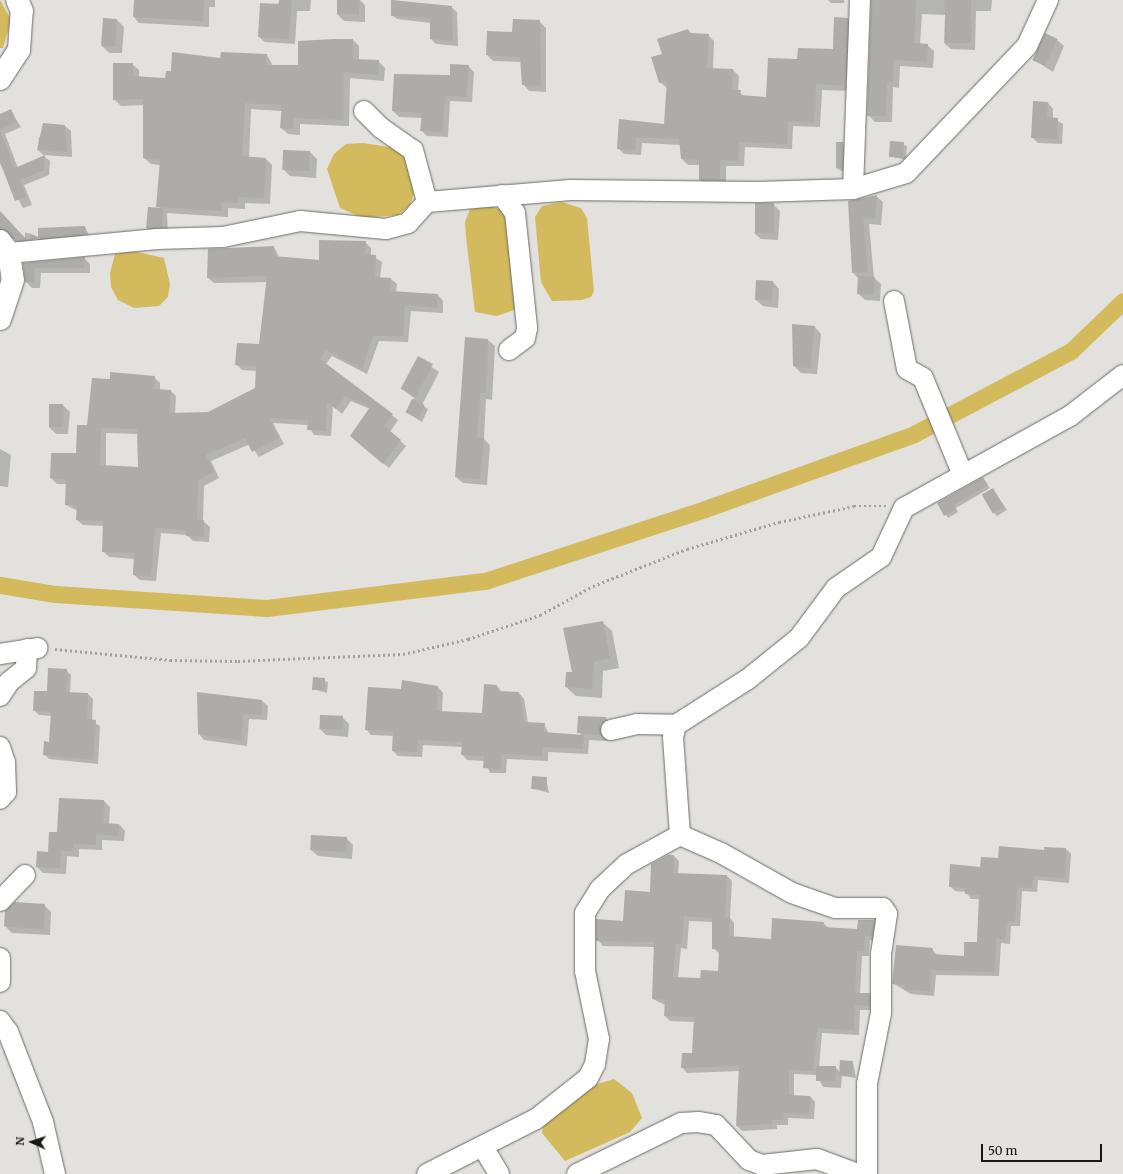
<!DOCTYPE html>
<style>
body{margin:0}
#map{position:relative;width:1123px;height:1174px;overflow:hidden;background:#e2e1de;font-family:Merriweather,serif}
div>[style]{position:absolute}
.water>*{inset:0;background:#d3ba5c}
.shadow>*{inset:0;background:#0003}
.canal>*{height:17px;margin:-8.5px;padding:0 8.5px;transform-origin:8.5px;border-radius:8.5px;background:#d3ba5c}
.building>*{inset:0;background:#adaca9;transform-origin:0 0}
.path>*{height:2.5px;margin-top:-1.25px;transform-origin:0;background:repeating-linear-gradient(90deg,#a0a09d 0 2px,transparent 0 5px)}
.roads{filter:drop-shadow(0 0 1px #6c6b68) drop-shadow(0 0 1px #6c6b68)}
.street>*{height:20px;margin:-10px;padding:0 10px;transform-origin:10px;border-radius:10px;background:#fff}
.secondary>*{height:22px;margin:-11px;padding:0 11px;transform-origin:11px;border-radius:11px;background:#fff}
span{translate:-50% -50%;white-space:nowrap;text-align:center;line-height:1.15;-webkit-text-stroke:4px #e2e1de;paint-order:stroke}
.north{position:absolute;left:12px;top:1122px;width:40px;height:40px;-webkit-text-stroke:3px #e2e1de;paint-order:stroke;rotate:273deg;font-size:11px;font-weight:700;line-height:16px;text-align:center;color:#171715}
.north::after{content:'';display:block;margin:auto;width:14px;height:18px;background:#171715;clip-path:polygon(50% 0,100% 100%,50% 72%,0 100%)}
.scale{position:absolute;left:981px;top:1144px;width:121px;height:18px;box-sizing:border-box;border:2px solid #171715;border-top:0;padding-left:5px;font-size:12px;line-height:14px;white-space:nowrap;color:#171715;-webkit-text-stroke:3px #e2e1de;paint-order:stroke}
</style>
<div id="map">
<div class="water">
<div style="clip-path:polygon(0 0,11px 20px,3px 48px,0 48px)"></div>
<div style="clip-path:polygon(363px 143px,409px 150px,415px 190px,410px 205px,398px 215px,363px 218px,340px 208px,327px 169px,334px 154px,346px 144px)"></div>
<div style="clip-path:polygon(561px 202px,581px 208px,587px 218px,594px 291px,591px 297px,582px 300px,552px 301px,541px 282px,535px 217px,542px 206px)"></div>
<div style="clip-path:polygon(490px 206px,509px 212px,519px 304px,514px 310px,497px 316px,475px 312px,466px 237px,465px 222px,470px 209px)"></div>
<div style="clip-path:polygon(124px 249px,164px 258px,170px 284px,168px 297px,159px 306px,134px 308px,118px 300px,111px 287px,110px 273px,115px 254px)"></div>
<div style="clip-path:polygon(614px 1079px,632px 1093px,642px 1118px,630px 1132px,565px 1161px,542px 1133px,544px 1118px,594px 1085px)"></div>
</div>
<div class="shadow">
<div style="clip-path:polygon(135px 0,215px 0,215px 7px,209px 7px,209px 27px,139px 23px,134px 17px)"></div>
<div style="clip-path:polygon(280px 0,311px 0,310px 11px,297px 11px,295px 44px,265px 42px,259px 37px)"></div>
<div style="clip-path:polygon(338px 0,360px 0,365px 5px,365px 22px,344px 21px,337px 14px)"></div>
<div style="clip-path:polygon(392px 0,451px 7px,457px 12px,458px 46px,436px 44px,431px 39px,431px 23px,397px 19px,391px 14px)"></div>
<div style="clip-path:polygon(828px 0,844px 0,844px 3px,831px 3px)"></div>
<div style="clip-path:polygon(872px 0,1013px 0,992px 0,991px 11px,976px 11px,975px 50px,951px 49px,944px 43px,945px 15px,922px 14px,920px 44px,927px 45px,934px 51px,933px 68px,900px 66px,899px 88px,893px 87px,892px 122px,875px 122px,868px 115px)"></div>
<div style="clip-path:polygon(847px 19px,853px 25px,851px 91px,822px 90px,820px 127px,793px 126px,792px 149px,745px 147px,744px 166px,726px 166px,726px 186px,706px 185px,700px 179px,700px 165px,688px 165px,682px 159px,681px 145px,642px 143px,641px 155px,624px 154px,618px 148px,619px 120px,665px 125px,667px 88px,660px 82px,663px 54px,688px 30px,692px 34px,708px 35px,714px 41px,713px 69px,733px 70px,739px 76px,738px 91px,745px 97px,767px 98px,798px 60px,834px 50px)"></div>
<div style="clip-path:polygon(117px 20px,124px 27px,122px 53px,109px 53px,102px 46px)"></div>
<div style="clip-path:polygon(539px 21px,546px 28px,546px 92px,529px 91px,523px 84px,521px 62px,493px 61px,487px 55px,513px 33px)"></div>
<div style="clip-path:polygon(353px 40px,359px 46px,359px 60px,378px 61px,385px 68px,384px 81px,350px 78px,349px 126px,300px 124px,300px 135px,288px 134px,281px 128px,282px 111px,251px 109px,249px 158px,266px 159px,272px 165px,270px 204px,245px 203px,245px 209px,228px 208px,228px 217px,167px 213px,168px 234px,154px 235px,147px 228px,149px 208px,160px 209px,160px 165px,151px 164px,144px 158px,144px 105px,121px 106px,114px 99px,132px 64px,139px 70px,139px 77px,166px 79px,172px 72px,221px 59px,267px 55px,273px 66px,299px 66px)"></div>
<div style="clip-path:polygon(1057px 40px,1064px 46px,1053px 72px,1033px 59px)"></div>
<div style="clip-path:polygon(468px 66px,474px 72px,472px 102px,450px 101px,448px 137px,427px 136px,421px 130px,422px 118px,399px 117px,393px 111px)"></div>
<div style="clip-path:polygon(1048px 103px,1053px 109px,1053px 118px,1063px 124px,1062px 144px,1038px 143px,1032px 137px)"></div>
<div style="clip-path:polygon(10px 110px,21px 127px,5px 134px,18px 168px,45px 157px,50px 161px,49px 175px,24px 185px,32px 205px,23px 208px,0 163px,0 116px)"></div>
<div style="clip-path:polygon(65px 126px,71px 131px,72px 157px,43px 155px,38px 150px,39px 137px)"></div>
<div style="clip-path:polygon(891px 142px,907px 146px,906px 160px,890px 156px)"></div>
<div style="clip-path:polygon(843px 143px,850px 150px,849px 175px,836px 168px)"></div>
<div style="clip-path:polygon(310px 152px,317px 159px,316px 178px,290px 176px,283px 169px)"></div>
<div style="clip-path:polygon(876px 196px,883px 202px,881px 225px,869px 224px,874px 278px,881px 284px,880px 301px,865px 300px,858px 293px,859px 279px,853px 273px,849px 201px)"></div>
<div style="clip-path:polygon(773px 204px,780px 211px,778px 240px,761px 239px,754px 233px)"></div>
<div style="clip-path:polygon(0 221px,25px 238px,25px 232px,38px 238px,29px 241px,40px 239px,39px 229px,85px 227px,91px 239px,24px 246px,0 230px)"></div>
<div style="clip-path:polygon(evenodd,365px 242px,371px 248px,371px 255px,382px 262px,380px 278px,391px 279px,397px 284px,396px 292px,438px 295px,443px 301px,443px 313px,411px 311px,408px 342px,379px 341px,367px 374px,332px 356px,326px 364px,398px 420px,390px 432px,406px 446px,389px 468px,357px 441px,370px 409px,351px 401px,342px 414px,333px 406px,331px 436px,314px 435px,308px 425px,273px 423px,284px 444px,259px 457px,250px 444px,211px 461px,219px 478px,204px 486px,203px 521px,210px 527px,209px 542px,193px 541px,187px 535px,161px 533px,156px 581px,140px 580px,134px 575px,134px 559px,109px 557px,103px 551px,104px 526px,83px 525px,77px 520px,78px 511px,66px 505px,67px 484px,57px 484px,51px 478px,77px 454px,111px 380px,154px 377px,160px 383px,160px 390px,170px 390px,176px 396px,175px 414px,208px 413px,256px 388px,257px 371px,242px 370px,236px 364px,260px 345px,267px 282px,214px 283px,208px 278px,274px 247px,279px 257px,320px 261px,365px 242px,106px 433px,138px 434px,139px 469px,106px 466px,106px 433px)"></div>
<div style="clip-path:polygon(84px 258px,90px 264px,90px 273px,41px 273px,40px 288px,32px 288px,26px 282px,24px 264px)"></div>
<div style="clip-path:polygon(773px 282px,779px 289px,778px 308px,763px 306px,756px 300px)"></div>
<div style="clip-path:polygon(815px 327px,821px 334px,817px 374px,801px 373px,794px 366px)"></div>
<div style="clip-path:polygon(488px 340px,495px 346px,492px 400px,486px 399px,484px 439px,490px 445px,487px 485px,463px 483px,456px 477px)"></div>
<div style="clip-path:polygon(418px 358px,439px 372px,422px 405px,428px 409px,422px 422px,406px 412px,414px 398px,402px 389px)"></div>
<div style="clip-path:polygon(63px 405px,70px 412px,68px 434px,56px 434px,49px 427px)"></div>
<div style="clip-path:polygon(0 449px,11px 455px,8px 487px,0 486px)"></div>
<div style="clip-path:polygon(983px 479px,990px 488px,956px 508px,958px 512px,948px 518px,938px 503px)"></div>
<div style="clip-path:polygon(993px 489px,1007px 510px,997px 516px,994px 513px)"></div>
<div style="clip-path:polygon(602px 622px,612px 631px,619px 668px,603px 671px,602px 698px,576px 696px,566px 687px)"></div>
<div style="clip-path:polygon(66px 670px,71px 675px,70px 693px,88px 694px,93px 699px,92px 721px,100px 726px,98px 764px,49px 759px,44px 754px,50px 743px,52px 716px,39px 715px,34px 710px)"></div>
<div style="clip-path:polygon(314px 679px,328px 682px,327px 693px,313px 689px)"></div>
<div style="clip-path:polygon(403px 681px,438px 687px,443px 693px,442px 712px,483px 714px,497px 686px,502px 692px,519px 693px,524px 699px,528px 723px,544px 724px,549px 734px,581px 736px,579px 717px,606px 718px,612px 725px,607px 733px,607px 741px,589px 740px,588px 754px,548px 752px,548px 761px,507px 759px,506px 773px,490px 773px,485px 761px,467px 760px,462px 754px,462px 747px,423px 745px,422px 757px,398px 756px,393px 751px,394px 736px,371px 735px,366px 729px,402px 690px)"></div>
<div style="clip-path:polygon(262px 701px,268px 706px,267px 720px,249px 719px,247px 746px,204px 740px,199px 734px)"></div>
<div style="clip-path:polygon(342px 717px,349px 724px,348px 737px,326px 735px,320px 729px)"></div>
<div style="clip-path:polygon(546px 778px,549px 793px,532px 788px)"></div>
<div style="clip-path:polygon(104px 801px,110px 807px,109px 824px,119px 824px,125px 831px,124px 841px,102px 840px,102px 850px,79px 849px,79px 857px,67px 856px,66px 874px,43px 873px,37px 867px,49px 853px,58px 833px)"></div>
<div style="clip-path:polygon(346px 838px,353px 845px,352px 859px,318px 856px,311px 850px)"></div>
<div style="clip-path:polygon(1066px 849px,1071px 854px,1069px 883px,1038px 880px,1037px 892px,1022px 891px,1020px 926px,1011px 926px,1010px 944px,1001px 943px,999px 976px,936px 975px,934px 996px,911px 994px,894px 984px,932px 949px,937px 955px,965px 957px,978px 944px,980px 899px,971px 899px,966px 892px,955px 891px,950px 886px,999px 859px)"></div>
<div style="clip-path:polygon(evenodd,674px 856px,679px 861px,678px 874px,727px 876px,732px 881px,730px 918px,734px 923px,734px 938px,772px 940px,823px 923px,829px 928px,858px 930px,874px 920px,879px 926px,877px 941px,870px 940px,869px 956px,862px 956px,860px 994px,869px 994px,874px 1000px,874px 1010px,860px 1010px,859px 1035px,822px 1033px,819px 1067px,835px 1067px,841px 1073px,853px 1062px,856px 1078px,842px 1076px,841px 1088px,823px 1087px,817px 1075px,794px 1074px,794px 1096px,810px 1096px,815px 1102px,814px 1119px,788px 1118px,788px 1125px,777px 1125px,777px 1129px,742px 1131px,737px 1126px,740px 1071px,687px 1073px,682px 1067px,693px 1054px,694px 1022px,670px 1021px,665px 1016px,665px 1005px,653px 999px,655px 947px,603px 946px,598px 940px,624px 922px,651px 893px,674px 856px,689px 921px,713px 922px,713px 948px,720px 954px,719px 972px,701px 979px,678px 978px,681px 948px,687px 949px,689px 921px)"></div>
<div style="clip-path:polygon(44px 905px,51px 912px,50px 935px,12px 933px,5px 926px)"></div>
</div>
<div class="canal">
<div style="left:0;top:585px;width:56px;rotate:9.3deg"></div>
<div style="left:55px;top:594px;width:212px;rotate:3.8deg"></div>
<div style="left:267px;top:608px;width:220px;rotate:-7.1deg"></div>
<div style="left:485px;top:581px;width:231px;rotate:-18.1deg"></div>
<div style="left:705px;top:509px;width:222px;rotate:-19.7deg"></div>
<div style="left:914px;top:434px;width:178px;rotate:-27.9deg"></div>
<div style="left:1071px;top:351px;width:72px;rotate:-43.9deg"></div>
</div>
<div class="building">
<div style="clip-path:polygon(134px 0,204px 0,203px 21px,133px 17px)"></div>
<div style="clip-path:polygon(279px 0,292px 0,289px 39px,258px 37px,260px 3px,279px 4px)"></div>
<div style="left:337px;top:0;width:22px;height:14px"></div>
<div style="clip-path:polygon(391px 0,452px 6px,453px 41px,430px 39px,430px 18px,391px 16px)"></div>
<div style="clip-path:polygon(871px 0,916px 0,914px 43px,928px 44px,927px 62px,894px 60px,893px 82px,887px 82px,886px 116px,867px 116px)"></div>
<div style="left:945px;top:0;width:26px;height:43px"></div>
<div style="clip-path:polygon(834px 17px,848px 18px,845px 86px,816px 84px,814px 122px,788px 121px,787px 144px,739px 142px,738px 161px,720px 160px,720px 180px,699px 180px,699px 160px,681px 159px,679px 139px,636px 137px,635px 150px,617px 149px,619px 119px,664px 124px,667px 81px,659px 83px,651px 57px,662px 54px,657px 39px,688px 29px,690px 33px,709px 34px,707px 68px,733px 69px,732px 90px,741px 90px,740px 95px,766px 97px,768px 58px,797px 59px,798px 48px,833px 49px)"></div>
<div style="left:103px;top:18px;width:14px;height:28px;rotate:4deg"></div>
<div style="clip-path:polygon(513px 19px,540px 20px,541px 86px,522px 85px,520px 57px,486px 55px,487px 31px,512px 32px)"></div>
<div style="left:1045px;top:33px;width:14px;height:30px;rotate:25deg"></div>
<div style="clip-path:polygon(334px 39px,353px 39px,353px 59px,379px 60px,378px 75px,343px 72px,343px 120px,294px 118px,293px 129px,280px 128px,282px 105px,245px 103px,242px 156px,266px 158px,264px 198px,239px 197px,239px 203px,222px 202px,222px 211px,156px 207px,160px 160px,143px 158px,143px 99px,113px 100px,113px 63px,133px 63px,133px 76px,165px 78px,166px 71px,171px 71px,172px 52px,220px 58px,221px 52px,267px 54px,266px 65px,298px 65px,298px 41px)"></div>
<div style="clip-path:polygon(450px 64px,469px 65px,466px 97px,445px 96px,442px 132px,420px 131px,422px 113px,392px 111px,394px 74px,450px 75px)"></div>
<div style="clip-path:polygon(1033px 101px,1048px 102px,1047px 117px,1058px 118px,1057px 139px,1031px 138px)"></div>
<div style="clip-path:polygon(11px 109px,17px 122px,0 130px,0 114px)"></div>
<div style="clip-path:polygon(43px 123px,65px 125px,67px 152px,37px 150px)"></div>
<div style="clip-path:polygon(0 131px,15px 168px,45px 155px,44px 170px,20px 180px,26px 197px,15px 201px,0 162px)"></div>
<div style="left:890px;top:141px;width:14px;height:16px;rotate:4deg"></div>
<div style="left:836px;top:142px;width:7px;height:26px"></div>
<div style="left:283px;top:150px;width:27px;height:20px;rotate:2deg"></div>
<div style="clip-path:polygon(877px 195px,875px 219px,863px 218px,868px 272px,852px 273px,848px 201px)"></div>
<div style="left:755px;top:203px;width:19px;height:30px"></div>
<div style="clip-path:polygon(148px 207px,163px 208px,162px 227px,146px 228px)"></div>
<div style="clip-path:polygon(0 211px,27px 240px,14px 239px,0 229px)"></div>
<div style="clip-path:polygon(85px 226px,86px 234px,32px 239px,29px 233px,38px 237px,38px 228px)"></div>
<div style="clip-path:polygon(evenodd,319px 240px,366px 241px,365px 254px,376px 255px,375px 277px,391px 278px,390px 291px,438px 294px,437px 308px,405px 305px,403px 336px,373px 336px,362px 369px,326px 350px,320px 359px,393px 414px,384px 426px,401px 440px,383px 464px,370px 453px,350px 436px,370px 407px,345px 396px,336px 409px,327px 402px,326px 431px,307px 430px,308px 420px,269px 418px,279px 438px,252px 452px,245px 438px,206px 455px,214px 472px,198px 480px,197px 520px,204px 520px,204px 537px,186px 536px,186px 530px,155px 528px,151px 576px,133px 575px,134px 553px,102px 552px,103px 521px,76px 520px,77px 505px,65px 505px,66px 479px,50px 478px,51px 453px,76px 453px,77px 425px,87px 425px,92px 378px,110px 379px,110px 372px,155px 376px,154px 389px,171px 390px,169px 413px,208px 412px,255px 388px,256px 366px,235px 365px,237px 343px,259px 344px,267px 276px,207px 278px,208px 249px,274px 246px,274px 256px,319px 260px,319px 240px,101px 428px,137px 429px,138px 467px,100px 465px,101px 428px)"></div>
<div style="clip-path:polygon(85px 257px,84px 268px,35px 268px,34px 283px,25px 282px,23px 263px)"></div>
<div style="left:858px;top:276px;width:17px;height:18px;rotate:3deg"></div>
<div style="left:756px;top:280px;width:17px;height:20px;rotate:3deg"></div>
<div style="clip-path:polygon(792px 324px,815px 326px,810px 368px,793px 366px)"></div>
<div style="clip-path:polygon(465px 337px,488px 339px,486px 393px,480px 393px,477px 437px,484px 438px,480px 479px,455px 477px)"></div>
<div style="left:418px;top:356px;width:17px;height:37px;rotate:28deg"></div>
<div style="left:412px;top:399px;width:14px;height:15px;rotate:25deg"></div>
<div style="left:49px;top:404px;width:14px;height:23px"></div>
<div style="clip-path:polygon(983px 477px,988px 485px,954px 505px,956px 509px,944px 516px,937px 503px)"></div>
<div style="left:993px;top:488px;width:22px;height:13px;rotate:60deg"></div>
<div style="clip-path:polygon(603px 621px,610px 658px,594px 662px,592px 689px,565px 687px,566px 672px,572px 672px,563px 628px)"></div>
<div style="clip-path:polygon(48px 668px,67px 669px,66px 692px,88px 693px,87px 719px,96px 720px,93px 760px,43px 755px,44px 741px,49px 742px,51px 712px,33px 711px,34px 691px,47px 691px)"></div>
<div style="clip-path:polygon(313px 677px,325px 678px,325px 690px,312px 690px)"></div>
<div style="clip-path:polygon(402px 680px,438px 686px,437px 711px,482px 713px,484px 684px,497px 685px,497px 691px,519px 692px,524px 722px,545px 723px,544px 732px,584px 735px,583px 749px,543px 747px,543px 756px,502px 754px,501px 769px,483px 768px,484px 756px,461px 755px,462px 742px,418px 740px,417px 752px,392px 751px,393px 731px,365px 730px,368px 687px,401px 689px)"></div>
<div style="clip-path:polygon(197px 692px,262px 700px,262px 715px,243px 714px,242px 741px,198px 734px)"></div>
<div style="left:320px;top:715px;width:23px;height:14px;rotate:2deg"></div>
<div style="clip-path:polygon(578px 716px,606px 717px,600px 726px,601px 735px,577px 733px)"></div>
<div style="left:532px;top:776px;width:15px;height:13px;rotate:4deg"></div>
<div style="clip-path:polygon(59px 798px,104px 800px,103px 823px,119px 824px,118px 836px,96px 834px,96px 845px,73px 844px,73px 851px,61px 851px,60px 868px,36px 867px,37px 851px,48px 852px,49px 832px,57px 832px)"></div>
<div style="left:311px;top:835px;width:36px;height:15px;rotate:3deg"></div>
<div style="clip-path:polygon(999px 846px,1044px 850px,1044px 847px,1066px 848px,1065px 878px,1033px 876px,1032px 888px,1017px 887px,1015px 922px,1007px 921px,1005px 939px,996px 939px,995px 972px,931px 970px,930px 991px,905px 990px,905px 985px,892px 984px,896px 945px,933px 948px,932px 954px,964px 956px,964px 942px,977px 942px,979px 895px,965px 894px,965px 888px,949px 887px,950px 864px,980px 867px,981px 857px,998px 858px)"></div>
<div style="clip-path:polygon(evenodd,668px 855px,674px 855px,673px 873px,727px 875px,725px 917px,730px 917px,729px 936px,771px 939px,772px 918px,824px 922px,823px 927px,857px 929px,858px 920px,875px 920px,872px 936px,865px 936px,864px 951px,857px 951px,855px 993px,870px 993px,870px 1006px,855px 1005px,854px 1030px,817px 1028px,813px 1071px,789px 1070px,789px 1095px,810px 1096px,809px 1114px,783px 1113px,783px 1120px,772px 1120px,772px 1124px,736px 1126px,739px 1066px,681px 1068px,682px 1053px,692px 1053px,694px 1017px,664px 1016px,665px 1000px,652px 999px,654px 942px,596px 941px,596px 919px,623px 921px,625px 890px,650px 892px,651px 864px,668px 855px,684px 916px,712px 918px,712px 949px,719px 949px,718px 971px,701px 970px,700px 978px,673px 977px,676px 944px,682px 944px,684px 916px)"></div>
<div style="clip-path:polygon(15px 902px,45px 904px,44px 929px,4px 926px,5px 911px)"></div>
<div style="left:840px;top:1060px;width:13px;height:15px;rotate:4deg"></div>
<div style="left:816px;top:1066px;width:20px;height:15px"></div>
</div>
<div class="path">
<div style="left:55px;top:649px;width:116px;rotate:5.5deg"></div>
<div style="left:170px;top:660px;width:68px;rotate:0.8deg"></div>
<div style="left:238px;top:661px;width:165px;rotate:-2.4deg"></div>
<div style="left:403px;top:654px;width:67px;rotate:-13deg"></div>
<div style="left:468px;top:639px;width:76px;rotate:-18.4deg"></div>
<div style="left:540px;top:615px;width:60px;rotate:-28.7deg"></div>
<div style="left:593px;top:586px;width:101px;rotate:-21.5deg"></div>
<div style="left:687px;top:549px;width:96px;rotate:-16.4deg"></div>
<div style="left:779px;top:522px;width:77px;rotate:-12deg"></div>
<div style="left:854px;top:506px;width:33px"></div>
</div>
<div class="roads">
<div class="street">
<div style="left:364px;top:111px;width:24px;rotate:45deg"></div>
<div style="left:381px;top:128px;width:39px;rotate:35deg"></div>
<div style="left:413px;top:150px;width:54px;rotate:74.9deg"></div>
<div style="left:853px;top:189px;width:189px;rotate:-87.9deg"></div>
<div style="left:502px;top:195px;width:22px;rotate:54deg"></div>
<div style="left:515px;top:213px;width:116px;rotate:84deg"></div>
<div style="left:527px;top:328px;width:10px;rotate:101deg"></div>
<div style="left:525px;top:338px;width:20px;rotate:143deg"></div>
<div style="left:9px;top:253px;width:149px;rotate:-5.4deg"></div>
<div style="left:157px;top:239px;width:66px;rotate:-1.7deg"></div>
<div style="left:223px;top:237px;width:79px;rotate:-11.7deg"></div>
<div style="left:300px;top:221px;width:86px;rotate:5.3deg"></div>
<div style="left:386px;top:229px;width:23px;rotate:-15deg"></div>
<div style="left:408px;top:223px;width:28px;rotate:-48deg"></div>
<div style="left:427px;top:202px;width:144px;rotate:-4.8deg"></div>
<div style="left:570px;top:190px;width:188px;rotate:0.6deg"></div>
<div style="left:758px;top:192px;width:95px;rotate:-1.8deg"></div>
<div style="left:853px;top:189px;width:55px;rotate:-16.8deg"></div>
<div style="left:906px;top:173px;width:175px;rotate:-46.4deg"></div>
<div style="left:1027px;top:46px;width:51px;rotate:-65.5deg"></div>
<div style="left:894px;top:301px;width:69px;rotate:79.2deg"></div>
<div style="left:907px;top:369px;width:18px;rotate:29deg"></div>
<div style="left:923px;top:378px;width:105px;rotate:67.6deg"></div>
<div style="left:0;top:654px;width:38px;rotate:-9deg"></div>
<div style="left:0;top:696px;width:17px;rotate:-57deg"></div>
<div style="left:9px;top:682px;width:22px;rotate:-39deg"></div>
<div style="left:26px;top:668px;width:19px;rotate:-87deg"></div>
<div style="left:611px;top:730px;width:27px;rotate:-13deg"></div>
<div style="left:637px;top:724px;width:39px;rotate:1deg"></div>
<div style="left:0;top:747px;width:16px;rotate:72deg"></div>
<div style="left:5px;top:762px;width:30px;rotate:88deg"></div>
<div style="left:6px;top:792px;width:9px;rotate:131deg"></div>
<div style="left:680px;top:835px;width:45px;rotate:23.7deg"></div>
<div style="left:721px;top:853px;width:81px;rotate:29.4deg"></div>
<div style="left:792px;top:893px;width:46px;rotate:19.2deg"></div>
<div style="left:835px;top:908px;width:48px"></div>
<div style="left:883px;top:908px;width:7px;rotate:56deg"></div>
<div style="left:887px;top:914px;width:40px;rotate:98.5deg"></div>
<div style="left:881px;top:954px;width:59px;rotate:90deg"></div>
<div style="left:881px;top:1013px;width:72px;rotate:101.2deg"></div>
<div style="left:867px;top:1084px;width:90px;rotate:90deg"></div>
<div style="left:0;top:901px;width:36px;rotate:-46deg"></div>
<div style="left:0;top:958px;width:24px;rotate:90deg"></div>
<div style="left:0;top:1021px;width:14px;rotate:54deg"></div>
<div style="left:8px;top:1032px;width:97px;rotate:68.7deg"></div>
<div style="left:43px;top:1122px;width:53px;rotate:77deg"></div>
<div style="left:483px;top:1147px;width:31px;rotate:59deg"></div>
<div style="left:427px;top:1174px;width:122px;rotate:-26.8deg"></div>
<div style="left:536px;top:1119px;width:66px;rotate:-38.3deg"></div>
<div style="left:588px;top:1078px;width:16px;rotate:-63deg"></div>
<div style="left:595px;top:1064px;width:25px;rotate:-81deg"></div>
<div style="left:599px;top:1039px;width:69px;rotate:-101.6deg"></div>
<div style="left:585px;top:971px;width:58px;rotate:-90deg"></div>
<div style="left:585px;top:913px;width:28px;rotate:-58deg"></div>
<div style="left:600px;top:889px;width:37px;rotate:-43deg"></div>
<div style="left:627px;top:864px;width:60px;rotate:-28.7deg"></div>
<div style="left:680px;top:835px;width:98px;rotate:-94.1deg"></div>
<div style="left:673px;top:737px;width:12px;rotate:-76deg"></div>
<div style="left:676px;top:725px;width:85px;rotate:-32.6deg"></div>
<div style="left:748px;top:679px;width:65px;rotate:-38.8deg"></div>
<div style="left:799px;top:638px;width:62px;rotate:-53.5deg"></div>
<div style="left:836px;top:588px;width:55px;rotate:-34.6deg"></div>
<div style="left:881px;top:557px;width:54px;rotate:-64.9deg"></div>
<div style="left:904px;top:508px;width:190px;rotate:-29deg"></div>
<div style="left:1070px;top:416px;width:67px;rotate:-37.7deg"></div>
<div style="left:577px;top:1174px;width:116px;rotate:-26.1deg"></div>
<div style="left:681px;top:1123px;width:17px;rotate:-3deg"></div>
<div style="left:698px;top:1122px;width:18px;rotate:9deg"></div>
<div style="left:716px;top:1125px;width:48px;rotate:46.7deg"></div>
<div style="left:749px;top:1160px;width:14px;rotate:21deg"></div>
<div style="left:762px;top:1165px;width:55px;rotate:-6.2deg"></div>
<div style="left:817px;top:1159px;width:44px;rotate:20.1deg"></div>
</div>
<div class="secondary">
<div style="left:0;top:79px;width:35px;rotate:-57deg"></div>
<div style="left:19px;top:50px;width:39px;rotate:-86deg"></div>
<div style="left:22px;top:11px;width:12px;rotate:-114deg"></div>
<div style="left:0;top:241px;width:15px;rotate:53deg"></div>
<div style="left:9px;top:253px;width:27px;rotate:82deg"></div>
<div style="left:13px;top:280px;width:41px;rotate:108.4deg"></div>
</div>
</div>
<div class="north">N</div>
<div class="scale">50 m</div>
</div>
